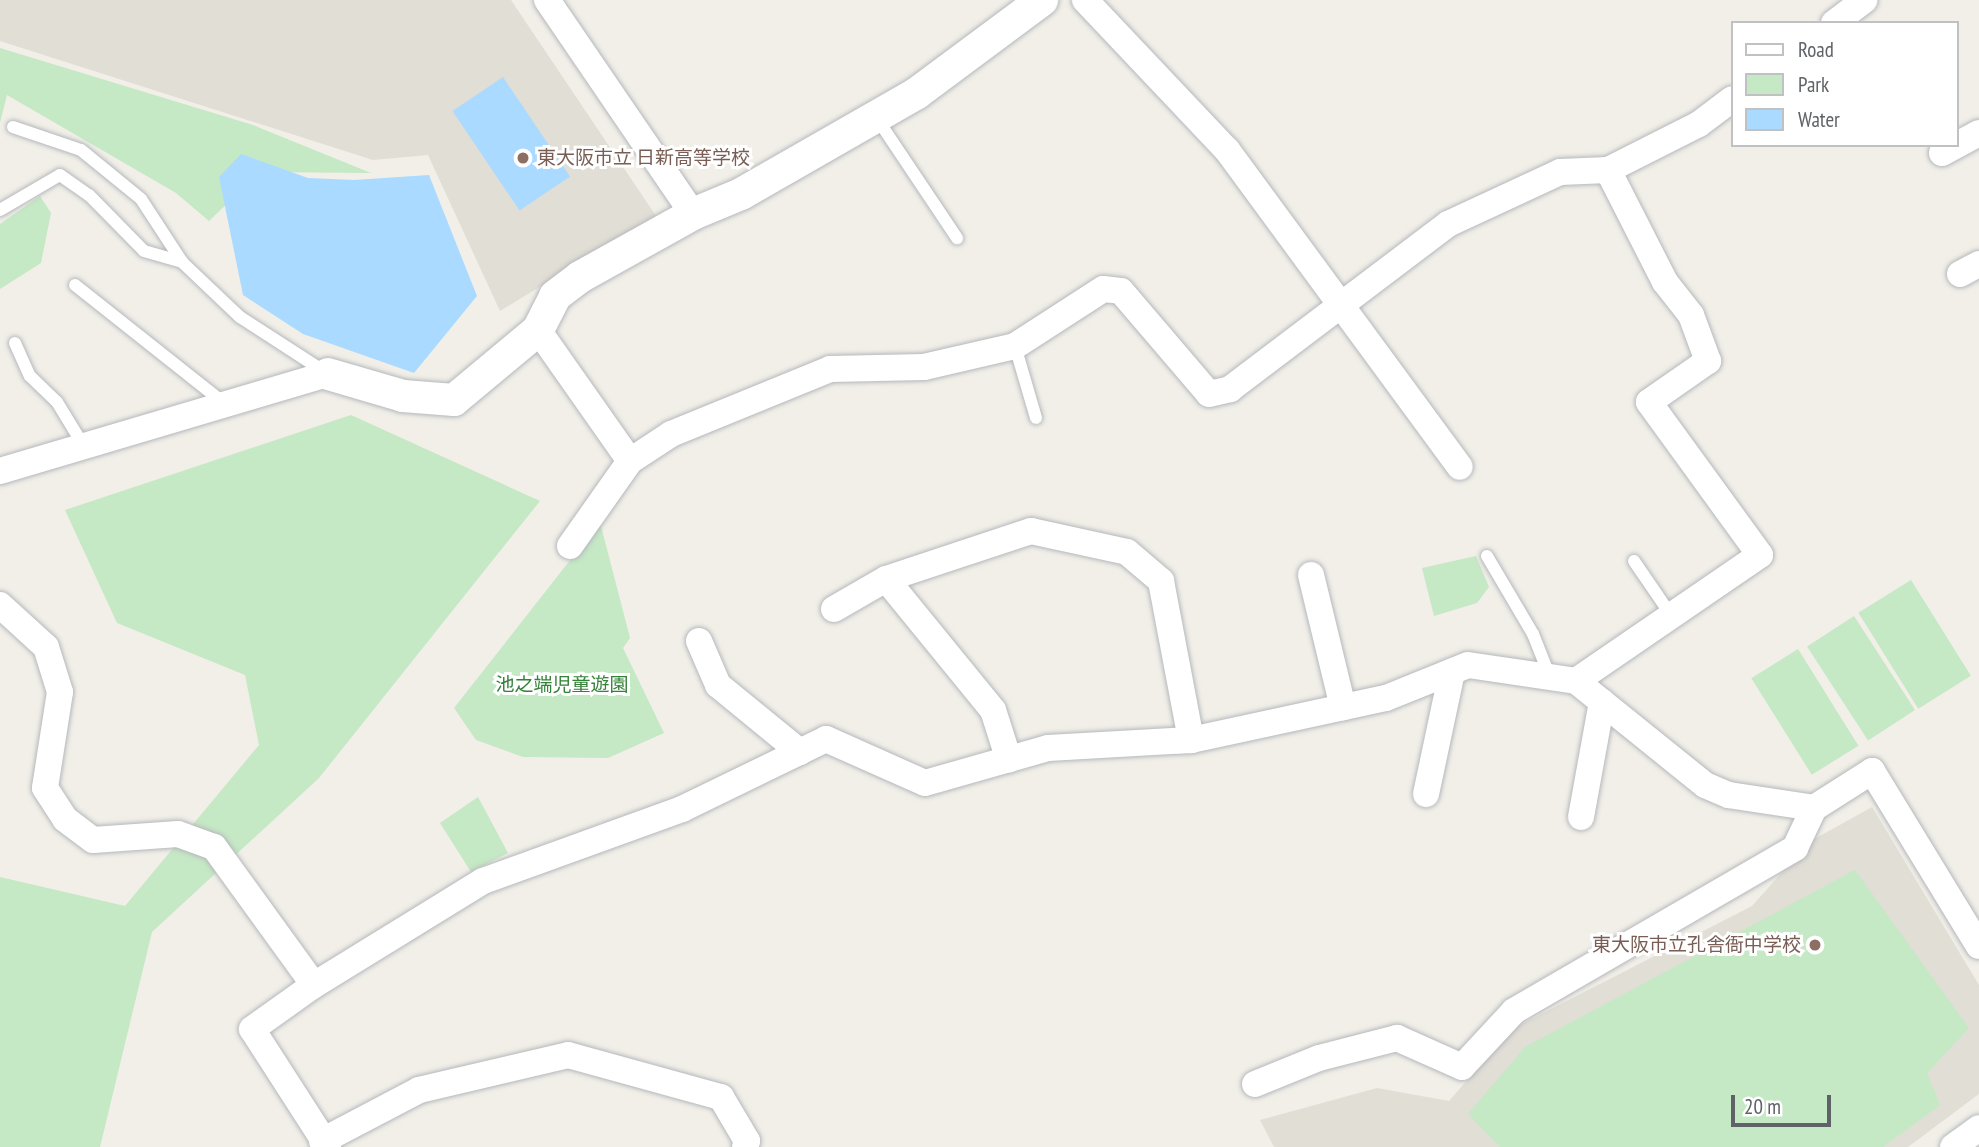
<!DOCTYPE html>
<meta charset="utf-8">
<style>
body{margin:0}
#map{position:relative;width:1979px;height:1147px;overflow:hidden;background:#f1efe8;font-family:"PT Sans Narrow","Noto Sans JP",sans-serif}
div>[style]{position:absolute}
.education>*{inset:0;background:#e1ded6}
.green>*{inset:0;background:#c5e8c5;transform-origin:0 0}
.water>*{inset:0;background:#aadaff;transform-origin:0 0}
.roads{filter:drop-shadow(0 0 2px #b5b8bc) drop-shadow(0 0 2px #b5b8bc)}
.service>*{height:12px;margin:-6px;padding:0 6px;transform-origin:6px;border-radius:6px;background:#fff}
.minor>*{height:26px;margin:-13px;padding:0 13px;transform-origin:13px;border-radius:13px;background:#fff}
.tertiary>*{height:32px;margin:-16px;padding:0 16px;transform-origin:16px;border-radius:16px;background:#fff}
.dots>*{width:19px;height:19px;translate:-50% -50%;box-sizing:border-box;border:4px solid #fff;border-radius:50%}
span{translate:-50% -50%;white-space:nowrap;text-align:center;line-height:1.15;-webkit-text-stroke:6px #fff;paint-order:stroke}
.education-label{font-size:19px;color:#785e54}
.left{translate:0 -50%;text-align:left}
.right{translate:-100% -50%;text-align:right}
.park-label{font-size:19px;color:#348238}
.legend{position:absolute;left:1731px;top:21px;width:228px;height:126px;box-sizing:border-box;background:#fff;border:2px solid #bfc1c3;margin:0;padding:9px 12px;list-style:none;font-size:21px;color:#5f6368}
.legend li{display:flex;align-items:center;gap:14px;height:35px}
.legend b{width:35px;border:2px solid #bfc1c3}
.scale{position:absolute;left:1731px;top:1095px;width:100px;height:32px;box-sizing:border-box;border:4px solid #5f6368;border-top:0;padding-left:9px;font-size:21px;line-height:24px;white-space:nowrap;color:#5f6368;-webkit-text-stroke:5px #fff;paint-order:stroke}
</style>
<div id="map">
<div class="education">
<div style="clip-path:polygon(0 0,511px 0,656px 216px,500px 311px,428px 155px,373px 160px,0 41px)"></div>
<div style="clip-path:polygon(1872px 807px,1979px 985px,1979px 1094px,1908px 1147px,1274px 1147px,1260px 1120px,1377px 1088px,1449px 1101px,1512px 1029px,1752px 906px,1809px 842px)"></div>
</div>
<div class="green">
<div style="clip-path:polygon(0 48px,253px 125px,371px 173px,260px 172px,209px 221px,176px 193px,7px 95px,0 123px)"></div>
<div style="clip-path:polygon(40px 196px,51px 213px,41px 263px,0 289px,0 224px)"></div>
<div style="clip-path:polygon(351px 415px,540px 501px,319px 778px,152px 932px,100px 1147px,0 1147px,0 877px,125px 906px,259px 745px,245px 675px,117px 623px,65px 510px)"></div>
<div style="clip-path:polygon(600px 522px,630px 638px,623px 648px,664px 733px,608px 758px,523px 757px,476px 740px,454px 708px)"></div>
<div style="clip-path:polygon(1476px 556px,1489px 587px,1477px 603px,1434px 616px,1422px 568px)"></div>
<div style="left:1911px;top:580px;width:113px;height:62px;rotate:58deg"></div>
<div style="left:1854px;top:616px;width:112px;height:56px;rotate:57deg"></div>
<div style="left:1798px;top:649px;width:114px;height:55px;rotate:58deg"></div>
<div style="clip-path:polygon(478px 797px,508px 853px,471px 872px,440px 823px)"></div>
<div style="clip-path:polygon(1855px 870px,1969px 1028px,1927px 1073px,1940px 1105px,1883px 1147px,1500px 1147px,1468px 1114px,1525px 1047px)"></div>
</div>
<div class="water">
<div style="left:503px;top:77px;width:120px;height:61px;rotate:56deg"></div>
<div style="clip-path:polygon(241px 154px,308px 178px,354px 180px,429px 175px,477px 296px,414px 373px,303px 334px,243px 295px,219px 177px)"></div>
</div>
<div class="roads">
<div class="service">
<div style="left:876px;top:117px;width:146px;rotate:56.2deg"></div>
<div style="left:13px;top:127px;width:72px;rotate:18.7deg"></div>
<div style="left:81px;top:150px;width:77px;rotate:39.2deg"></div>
<div style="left:141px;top:199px;width:75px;rotate:56.9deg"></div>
<div style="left:182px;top:262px;width:80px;rotate:43.5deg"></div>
<div style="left:240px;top:317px;width:101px;rotate:32.9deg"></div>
<div style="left:0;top:210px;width:69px;rotate:-30.3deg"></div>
<div style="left:60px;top:175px;width:35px;rotate:35deg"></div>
<div style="left:89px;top:195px;width:78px;rotate:45.5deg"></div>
<div style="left:144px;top:251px;width:40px;rotate:16deg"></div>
<div style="left:75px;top:285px;width:190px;rotate:38.4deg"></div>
<div style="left:15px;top:343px;width:36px;rotate:66deg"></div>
<div style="left:30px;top:376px;width:37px;rotate:44deg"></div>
<div style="left:57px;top:402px;width:54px;rotate:58.7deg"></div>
<div style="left:1015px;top:346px;width:75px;rotate:73.7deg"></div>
<div style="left:1487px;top:556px;width:91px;rotate:59.5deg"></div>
<div style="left:1533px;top:634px;width:46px;rotate:68.4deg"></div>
<div style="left:1634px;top:561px;width:65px;rotate:55.6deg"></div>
</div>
<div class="minor">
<div style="left:547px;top:0;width:259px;rotate:55.7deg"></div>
<div style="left:1085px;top:0;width:207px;rotate:46.6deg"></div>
<div style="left:1227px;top:150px;width:393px;rotate:53.7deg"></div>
<div style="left:1834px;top:23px;width:38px;rotate:-37deg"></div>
<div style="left:1942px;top:153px;width:42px;rotate:-28.4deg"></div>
<div style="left:1960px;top:274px;width:21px;rotate:-28deg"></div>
<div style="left:538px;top:330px;width:160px;rotate:54.9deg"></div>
<div style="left:0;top:471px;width:342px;rotate:-16.5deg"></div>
<div style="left:570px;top:546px;width:104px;rotate:-54.8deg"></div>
<div style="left:630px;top:461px;width:49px;rotate:-33.4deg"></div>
<div style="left:671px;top:434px;width:172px;rotate:-22.2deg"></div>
<div style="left:830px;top:369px;width:94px;rotate:-1.2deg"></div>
<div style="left:924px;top:367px;width:93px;rotate:-13deg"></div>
<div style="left:1015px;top:346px;width:105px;rotate:-32.9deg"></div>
<div style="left:1103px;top:289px;width:18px;rotate:6deg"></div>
<div style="left:1121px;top:291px;width:135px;rotate:49.5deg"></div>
<div style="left:1209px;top:394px;width:22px;rotate:-13deg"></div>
<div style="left:1230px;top:389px;width:273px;rotate:-37.1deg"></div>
<div style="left:1448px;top:224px;width:123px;rotate:-24.9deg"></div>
<div style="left:1560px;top:172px;width:48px;rotate:-2.4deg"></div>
<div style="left:1608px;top:170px;width:102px;rotate:-26.8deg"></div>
<div style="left:1699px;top:124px;width:41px;rotate:-37.1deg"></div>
<div style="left:1311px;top:575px;width:136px;rotate:76.4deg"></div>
<div style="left:886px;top:579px;width:169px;rotate:50.8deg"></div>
<div style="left:993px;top:710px;width:52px;rotate:72.3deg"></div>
<div style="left:0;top:605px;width:62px;rotate:42.4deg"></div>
<div style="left:46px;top:647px;width:47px;rotate:72.7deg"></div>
<div style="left:60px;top:692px;width:97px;rotate:98.9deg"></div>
<div style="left:45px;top:788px;width:37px;rotate:57deg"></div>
<div style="left:65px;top:819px;width:35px;rotate:37deg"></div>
<div style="left:93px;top:840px;width:85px;rotate:-4deg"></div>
<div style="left:178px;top:834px;width:38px;rotate:20deg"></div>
<div style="left:214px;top:847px;width:170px;rotate:54.1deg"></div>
<div style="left:834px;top:609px;width:60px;rotate:-30deg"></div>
<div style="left:886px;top:579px;width:153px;rotate:-18.3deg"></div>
<div style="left:1031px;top:531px;width:98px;rotate:12.3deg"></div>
<div style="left:1127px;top:552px;width:45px;rotate:40.5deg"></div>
<div style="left:1161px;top:581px;width:162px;rotate:79.3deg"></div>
<div style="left:699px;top:641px;width:48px;rotate:66.6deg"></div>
<div style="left:718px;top:685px;width:106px;rotate:39.3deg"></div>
<div style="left:1576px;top:681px;width:223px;rotate:-34.4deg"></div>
<div style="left:1760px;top:555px;width:189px;rotate:-126deg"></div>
<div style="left:1649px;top:402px;width:72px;rotate:-34.8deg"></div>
<div style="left:1708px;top:361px;width:49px;rotate:-110.3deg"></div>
<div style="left:1691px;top:315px;width:42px;rotate:-128.2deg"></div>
<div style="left:1665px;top:282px;width:126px;rotate:-117deg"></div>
<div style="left:1426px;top:794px;width:125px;rotate:-78deg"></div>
<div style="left:1581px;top:817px;width:117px;rotate:-79.7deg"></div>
<div style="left:1255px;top:1084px;width:69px;rotate:-22.1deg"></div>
<div style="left:1319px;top:1058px;width:81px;rotate:-14.4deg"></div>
<div style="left:1397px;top:1038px;width:71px;rotate:24deg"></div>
<div style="left:1462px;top:1067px;width:76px;rotate:-47.1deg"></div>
<div style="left:1514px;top:1011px;width:325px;rotate:-30.1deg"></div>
<div style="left:1795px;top:848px;width:44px;rotate:-64.6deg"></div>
<div style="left:1814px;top:808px;width:69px;rotate:-32.5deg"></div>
<div style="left:1872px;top:771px;width:205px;rotate:58.6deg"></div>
<div style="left:322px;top:1141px;width:110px;rotate:-27.7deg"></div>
<div style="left:419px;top:1090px;width:153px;rotate:-13.2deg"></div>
<div style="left:568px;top:1055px;width:159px;rotate:15.4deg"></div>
<div style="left:721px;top:1097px;width:51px;rotate:59.4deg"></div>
<div style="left:747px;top:1141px;width:6px;rotate:108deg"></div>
<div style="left:328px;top:1147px;width:140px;rotate:-122.8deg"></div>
<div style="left:252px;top:1029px;width:76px;rotate:-35.4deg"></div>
<div style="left:314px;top:985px;width:198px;rotate:-31.6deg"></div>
<div style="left:483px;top:881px;width:212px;rotate:-19.9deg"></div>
<div style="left:682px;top:809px;width:160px;rotate:-25.9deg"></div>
<div style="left:826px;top:739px;width:108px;rotate:24deg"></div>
<div style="left:925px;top:783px;width:128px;rotate:-15.9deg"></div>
<div style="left:1048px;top:748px;width:143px;rotate:-3.2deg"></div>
<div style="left:1191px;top:740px;width:199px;rotate:-12.2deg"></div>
<div style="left:1386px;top:698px;width:88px;rotate:-21.9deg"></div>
<div style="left:1468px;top:665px;width:109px;rotate:8.4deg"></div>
<div style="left:1576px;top:681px;width:166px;rotate:38.9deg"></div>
<div style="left:1705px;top:785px;width:26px;rotate:23deg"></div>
<div style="left:1729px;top:795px;width:86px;rotate:8.7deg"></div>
<div style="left:1953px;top:1147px;width:32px;rotate:-36deg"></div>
</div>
<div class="tertiary">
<div style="left:328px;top:374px;width:78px;rotate:16.3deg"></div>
<div style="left:403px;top:396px;width:51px;rotate:4.5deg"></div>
<div style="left:454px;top:400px;width:109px;rotate:-39.8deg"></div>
<div style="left:538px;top:330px;width:38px;rotate:-63deg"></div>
<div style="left:555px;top:296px;width:31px;rotate:-37deg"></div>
<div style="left:580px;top:277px;width:129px;rotate:-29.1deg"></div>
<div style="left:693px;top:214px;width:52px;rotate:-22.6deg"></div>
<div style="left:741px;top:194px;width:203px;rotate:-29.8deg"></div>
<div style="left:917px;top:93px;width:156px;rotate:-36.6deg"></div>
</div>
</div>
<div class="dots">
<div style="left:523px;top:158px;background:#8d6e63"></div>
<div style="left:1815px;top:945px;background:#8d6e63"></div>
</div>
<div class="education-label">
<span class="left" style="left:537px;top:158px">東大阪市立 日新高等学校</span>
<span class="right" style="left:1801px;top:945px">東大阪市立孔舎衙中学校</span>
</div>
<div class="park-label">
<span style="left:562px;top:685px">池之端児童遊園</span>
</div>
<ul class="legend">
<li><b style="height:9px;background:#fff"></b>Road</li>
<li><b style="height:19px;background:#c5e8c5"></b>Park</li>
<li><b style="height:19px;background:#aadaff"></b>Water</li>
</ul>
<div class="scale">20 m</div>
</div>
